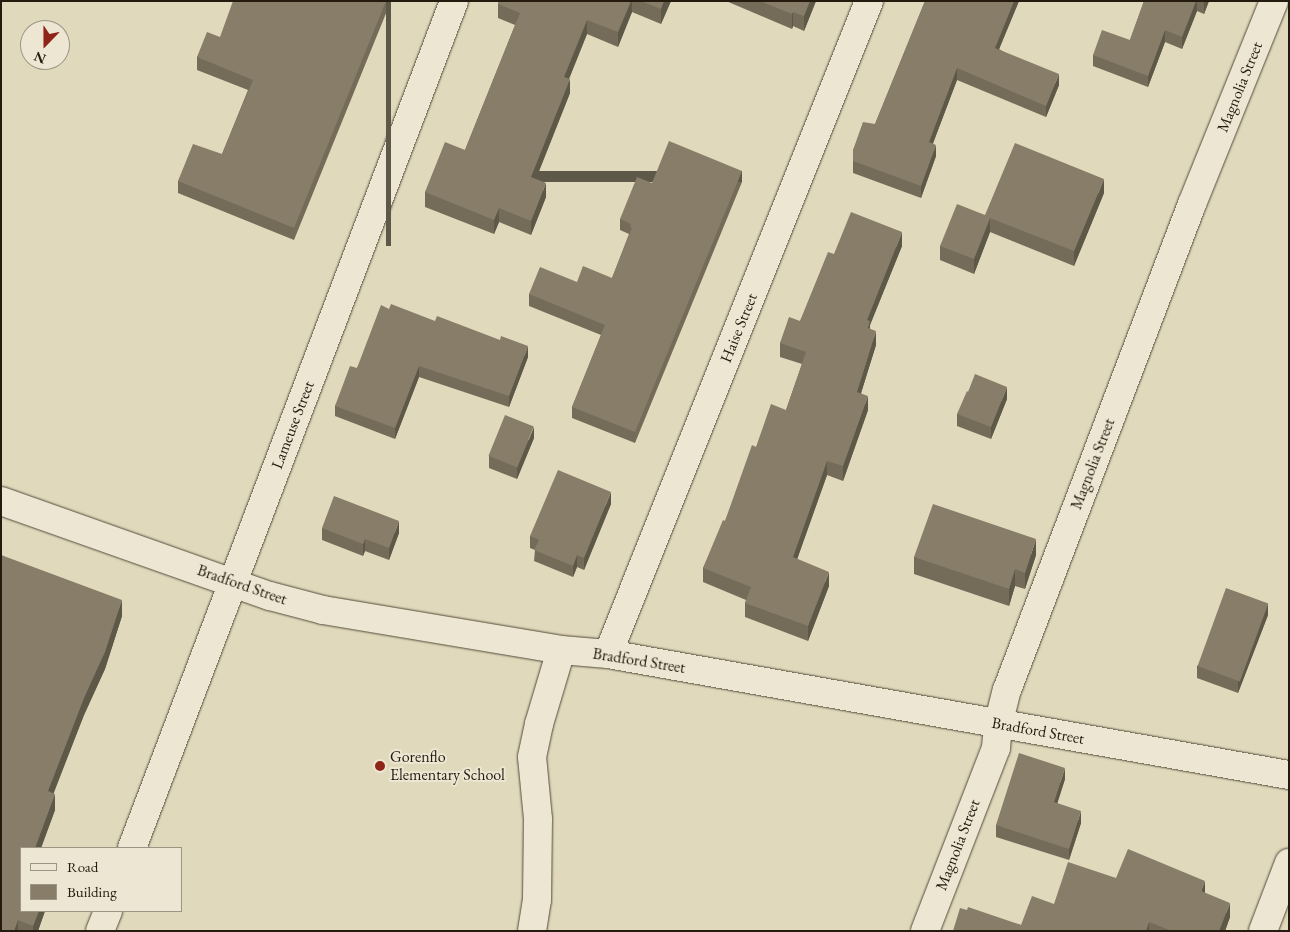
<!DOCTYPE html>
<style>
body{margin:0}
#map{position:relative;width:1290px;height:932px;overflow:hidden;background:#e1d9bc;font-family:"EB Garamond",serif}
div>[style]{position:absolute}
.roads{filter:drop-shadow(0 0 1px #544a3a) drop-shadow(0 0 1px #544a3a)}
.minor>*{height:28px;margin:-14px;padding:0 14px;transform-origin:14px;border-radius:14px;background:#ece6d3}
.wall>*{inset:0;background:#746c59}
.shaded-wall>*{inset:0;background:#5e5849;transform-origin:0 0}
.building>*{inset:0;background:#877d68;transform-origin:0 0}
.dots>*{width:14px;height:14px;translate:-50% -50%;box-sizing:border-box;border:2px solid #ece6d3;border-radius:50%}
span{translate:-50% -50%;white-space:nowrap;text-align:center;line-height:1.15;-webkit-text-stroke:4px #ece6d3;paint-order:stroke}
.street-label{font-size:16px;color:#251a0e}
.poi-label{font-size:16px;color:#251a0e}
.left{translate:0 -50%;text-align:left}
.frame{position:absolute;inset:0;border:2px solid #251a0e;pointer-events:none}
.legend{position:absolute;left:20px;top:847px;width:162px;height:65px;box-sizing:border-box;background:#ece6d3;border:1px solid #9c9484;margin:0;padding:6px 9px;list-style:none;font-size:15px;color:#251a0e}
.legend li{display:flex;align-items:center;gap:10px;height:25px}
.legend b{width:25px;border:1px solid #9c9484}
.north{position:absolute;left:20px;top:20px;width:50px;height:50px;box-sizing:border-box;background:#ece6d3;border:1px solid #9c9484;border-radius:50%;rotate:202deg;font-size:14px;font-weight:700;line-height:20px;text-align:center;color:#251a0e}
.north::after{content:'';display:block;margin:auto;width:18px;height:22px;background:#8f2418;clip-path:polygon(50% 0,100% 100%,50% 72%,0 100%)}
</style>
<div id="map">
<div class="roads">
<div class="minor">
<div style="left:1px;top:501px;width:285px;rotate:19.5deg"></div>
<div style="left:270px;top:596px;width:55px;rotate:14.8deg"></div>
<div style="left:323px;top:610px;width:241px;rotate:9.5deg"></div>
<div style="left:561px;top:650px;width:47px;rotate:4.9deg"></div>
<div style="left:608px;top:654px;width:692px;rotate:10.08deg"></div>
<div style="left:608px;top:654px;width:703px;rotate:-68.21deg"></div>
<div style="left:132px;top:848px;width:906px;rotate:-69.18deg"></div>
<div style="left:100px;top:931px;width:22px;rotate:-68deg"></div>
<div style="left:532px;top:931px;width:31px;rotate:-81deg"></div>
<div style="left:537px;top:900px;width:81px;rotate:-89.3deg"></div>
<div style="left:538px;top:819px;width:62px;rotate:-95.5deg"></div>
<div style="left:532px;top:757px;width:34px;rotate:-78deg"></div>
<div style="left:539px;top:724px;width:77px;rotate:-73.4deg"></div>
<div style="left:925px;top:931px;width:196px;rotate:-68.8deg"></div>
<div style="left:996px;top:748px;width:23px;rotate:-85deg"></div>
<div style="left:998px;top:725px;width:36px;rotate:-76deg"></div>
<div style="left:1007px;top:690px;width:520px;rotate:-69.16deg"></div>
<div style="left:1192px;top:204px;width:219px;rotate:-68deg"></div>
<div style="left:1263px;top:931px;width:73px;rotate:-69.1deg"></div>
</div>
</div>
<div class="wall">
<div style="clip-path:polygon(391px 1px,294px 240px,178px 193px,178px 181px,222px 154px,248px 90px,197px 70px,197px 57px,220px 37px)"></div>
<div style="clip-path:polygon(499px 1px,671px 1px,661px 24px,632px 12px,618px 47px,587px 34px,569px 79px,570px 93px,536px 179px,546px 197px,531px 235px,499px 222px,494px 234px,425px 207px,425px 192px,465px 150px,515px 25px,498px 18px,498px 4px)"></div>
<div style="clip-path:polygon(726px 1px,816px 1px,804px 31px,793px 26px,792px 29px)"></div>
<div style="clip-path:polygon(925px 1px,1019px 1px,999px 49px,1059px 85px,1046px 117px,957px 80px,933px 143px,936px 156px,921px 198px,853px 173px,853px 150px,875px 124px)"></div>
<div style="clip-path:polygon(1144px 1px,1209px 1px,1204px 14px,1197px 11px,1182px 49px,1165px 42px,1148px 87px,1093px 66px,1093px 55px,1130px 40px)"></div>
<div style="clip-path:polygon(742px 182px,635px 443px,572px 418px,572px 407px,601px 335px,529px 306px,529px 294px,577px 282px,612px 278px,629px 234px,620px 230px,620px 219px,652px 183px)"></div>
<div style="clip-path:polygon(1104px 193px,1074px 266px,990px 232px,974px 274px,940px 260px,940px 246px,985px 215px)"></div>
<div style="clip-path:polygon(902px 246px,870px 325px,870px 329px,876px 345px,861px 393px,868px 410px,843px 481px,827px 475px,797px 559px,829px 586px,808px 641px,745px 617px,745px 603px,746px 600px,703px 582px,703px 568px,725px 521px,756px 447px,786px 410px,802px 364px,780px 357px,780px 343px,800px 321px,834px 254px)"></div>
<div style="clip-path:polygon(389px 309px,528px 357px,509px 407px,419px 377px,395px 439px,335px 416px,335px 406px,357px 368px)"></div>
<div style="clip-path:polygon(1007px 399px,991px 439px,957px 426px,957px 414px)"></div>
<div style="clip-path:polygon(534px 438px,517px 479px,489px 468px,489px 456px)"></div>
<div style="clip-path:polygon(611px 504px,584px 570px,577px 567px,573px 577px,534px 561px,535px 550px,530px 548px,530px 536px)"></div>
<div style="clip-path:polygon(322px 528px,399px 533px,389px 560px,365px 551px,363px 556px,322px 540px)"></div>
<div style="clip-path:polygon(1px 555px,122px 616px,105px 669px,84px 715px,53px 793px,55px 810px,41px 848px,21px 848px,21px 911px,45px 911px,38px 931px,1px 931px)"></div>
<div style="clip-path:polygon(1036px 555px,1025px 589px,1015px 586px,1009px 606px,914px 574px,914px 557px)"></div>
<div style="clip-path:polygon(1268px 615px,1238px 693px,1197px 678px,1197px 666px)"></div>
<div style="clip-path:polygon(1065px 779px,1057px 803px,1081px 823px,1069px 860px,996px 837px,996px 825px)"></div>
<div style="clip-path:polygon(1116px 878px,1205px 893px,1230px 917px,1225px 931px,953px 931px,967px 910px,1021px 925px,1054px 904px)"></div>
</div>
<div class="shaded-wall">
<div style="left:386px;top:1px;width:5px;height:245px"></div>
<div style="clip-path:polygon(631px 1px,632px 1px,632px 12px,618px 47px,618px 32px)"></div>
<div style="clip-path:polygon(664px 1px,671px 1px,661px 24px,661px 9px)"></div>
<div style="clip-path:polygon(810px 1px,816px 1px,804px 31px,804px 16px)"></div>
<div style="clip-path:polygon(1014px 1px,1019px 1px,995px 59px,995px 48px)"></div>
<div style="clip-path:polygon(1196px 1px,1197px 1px,1197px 11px,1182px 49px,1182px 37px)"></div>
<div style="clip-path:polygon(1204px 1px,1209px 1px,1204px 14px)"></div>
<div style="clip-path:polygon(793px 12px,793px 26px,792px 29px,792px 14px)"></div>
<div style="clip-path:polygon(587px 20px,587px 34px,564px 91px,564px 77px)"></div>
<div style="clip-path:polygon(1165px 30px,1165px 42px,1148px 87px,1148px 76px)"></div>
<div style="clip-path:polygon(957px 68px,957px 80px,929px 154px,929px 142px)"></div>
<div style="clip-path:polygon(1059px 74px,1059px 85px,1046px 117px,1046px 106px)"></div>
<div style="clip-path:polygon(570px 79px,570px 93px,531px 191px,531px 177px)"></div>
<div style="clip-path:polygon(936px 145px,936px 156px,921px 198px,921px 186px)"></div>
<div style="left:742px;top:171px;width:11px;height:282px;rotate:90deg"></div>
<div style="clip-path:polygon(1104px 179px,1104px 193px,1074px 266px,1074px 251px)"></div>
<div style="clip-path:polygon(546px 183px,546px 197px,531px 235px,531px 221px)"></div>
<div style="clip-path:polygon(499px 208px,499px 222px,494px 234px,494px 220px)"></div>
<div style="clip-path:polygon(990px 218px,990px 232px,974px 274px,974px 259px)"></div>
<div style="clip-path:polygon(902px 232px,902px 246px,870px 325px,870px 335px,868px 331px,867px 320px)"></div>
<div style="clip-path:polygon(876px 331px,876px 345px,857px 406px,857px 392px)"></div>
<div style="clip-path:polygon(528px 346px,528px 357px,509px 407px,509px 396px)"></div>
<div style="clip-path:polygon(419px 366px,419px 377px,395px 439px,395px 428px)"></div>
<div style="clip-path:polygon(1007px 387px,1007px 399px,991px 439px,991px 427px)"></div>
<div style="clip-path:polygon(868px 396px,868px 410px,843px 481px,843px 466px)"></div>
<div style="clip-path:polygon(534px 427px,534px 438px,517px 479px,517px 468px)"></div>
<div style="clip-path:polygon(827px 461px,827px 475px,793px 571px,793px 557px)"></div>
<div style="clip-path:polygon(611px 492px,611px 504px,584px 570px,584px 558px)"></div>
<div style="clip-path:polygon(399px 521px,399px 533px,389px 560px,389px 548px)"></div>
<div style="clip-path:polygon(365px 539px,365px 551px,363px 556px,363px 544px)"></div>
<div style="clip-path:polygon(1036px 539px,1036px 555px,1025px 589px,1025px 573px)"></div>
<div style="clip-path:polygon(577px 555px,577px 567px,573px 577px,573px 566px)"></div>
<div style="clip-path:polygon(1015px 569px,1015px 586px,1009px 606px,1009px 589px)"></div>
<div style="clip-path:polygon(829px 572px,829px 586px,808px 641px,808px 626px)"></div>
<div style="clip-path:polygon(122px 600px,122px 616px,105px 669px,84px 715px,48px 808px,48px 791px)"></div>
<div style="clip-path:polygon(1268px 603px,1268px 615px,1238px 693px,1238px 682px)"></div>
<div style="clip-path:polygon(1065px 768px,1065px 779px,1054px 814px,1054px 802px)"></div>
<div style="clip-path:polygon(55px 794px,55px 810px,41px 848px,35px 848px)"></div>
<div style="clip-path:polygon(1081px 811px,1081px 823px,1069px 860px,1069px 849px)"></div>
<div style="clip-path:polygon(1205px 881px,1205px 895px,1201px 891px)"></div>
<div style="clip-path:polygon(1230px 903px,1230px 917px,1225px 931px,1219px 931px)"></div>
<div style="clip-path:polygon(39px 911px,45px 911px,38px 931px,33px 931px,33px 926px)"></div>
<div style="clip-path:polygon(18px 920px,18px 931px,14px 931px)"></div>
<div style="clip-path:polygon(1149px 922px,1149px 931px,1146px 931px)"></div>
</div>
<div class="building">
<div style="clip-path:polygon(233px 1px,386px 1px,294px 228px,178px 181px,193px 144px,222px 154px,253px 80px,197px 57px,207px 32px,220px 37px)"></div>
<div style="clip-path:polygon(499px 1px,631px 1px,618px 32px,587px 20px,564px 77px,570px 79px,531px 177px,546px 183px,531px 221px,499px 208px,494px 220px,425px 192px,445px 142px,465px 150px,520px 13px,498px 4px)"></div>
<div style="clip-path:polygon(641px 1px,664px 1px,661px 9px)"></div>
<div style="clip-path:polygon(760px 1px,810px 1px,804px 16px,793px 12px,792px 14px)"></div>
<div style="clip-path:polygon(925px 1px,1014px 1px,995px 48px,1059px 74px,1046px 106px,957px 68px,929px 142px,936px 145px,921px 186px,853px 161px,853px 150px,863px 122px,875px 124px)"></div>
<div style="clip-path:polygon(1144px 1px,1196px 1px,1182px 37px,1165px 30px,1148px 76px,1093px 55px,1102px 30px,1130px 40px)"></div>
<div style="clip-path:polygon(669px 141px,742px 171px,635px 432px,572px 407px,605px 325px,529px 294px,540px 267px,577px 282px,583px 266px,612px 278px,632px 228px,630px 227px,631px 224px,620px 219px,637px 177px,652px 183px)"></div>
<div style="clip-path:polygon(1015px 143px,1104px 179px,1074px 251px,990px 218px,974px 259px,940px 246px,957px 204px,985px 215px)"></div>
<div style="clip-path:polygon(851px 212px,902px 232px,867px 320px,870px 321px,868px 328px,876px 331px,857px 392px,868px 396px,843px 466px,827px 461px,793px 557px,829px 572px,808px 626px,745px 603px,751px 587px,703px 568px,723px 520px,725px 521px,752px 445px,756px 447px,771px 404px,786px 410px,806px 352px,780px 343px,789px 317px,800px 321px,828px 252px,834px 254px)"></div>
<div style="clip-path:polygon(391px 304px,435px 321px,437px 316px,500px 340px,501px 336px,528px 346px,509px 396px,419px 366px,395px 428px,335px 406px,350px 366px,357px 368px,381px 305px,389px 309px)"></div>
<div style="clip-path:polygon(975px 374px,1007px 387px,991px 427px,957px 414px,967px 391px,968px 392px)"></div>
<div style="left:505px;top:415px;width:31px;height:44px;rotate:22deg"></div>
<div style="clip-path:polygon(558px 470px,611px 492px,584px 558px,577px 555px,573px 566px,534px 550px,539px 540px,530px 536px)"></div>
<div style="clip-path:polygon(334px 496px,399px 521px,389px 548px,365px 539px,363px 544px,322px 528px)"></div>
<div style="clip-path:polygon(933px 504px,1036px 539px,1025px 573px,1015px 569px,1009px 589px,914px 557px)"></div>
<div style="clip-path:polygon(1px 555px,122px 600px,105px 652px,84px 698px,48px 791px,55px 794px,35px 848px,21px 848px,21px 911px,39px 911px,33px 926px,18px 920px,14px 931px,1px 931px)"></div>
<div style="left:1226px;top:588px;width:45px;height:83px;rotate:20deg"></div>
<div style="clip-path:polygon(1019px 753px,1065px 768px,1054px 802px,1081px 811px,1069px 849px,996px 825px)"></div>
<div style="clip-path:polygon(1128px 849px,1205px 881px,1201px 891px,1230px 903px,1219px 931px,1172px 931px,1149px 922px,1146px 931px,953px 931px,960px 908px,967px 910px,968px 907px,1021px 925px,1032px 896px,1054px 904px,1068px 862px,1116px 878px)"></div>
</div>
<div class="dots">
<div style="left:380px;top:766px;background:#8f2418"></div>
</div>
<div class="street-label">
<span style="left:1240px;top:87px;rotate:-68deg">Magnolia Street</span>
<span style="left:739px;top:328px;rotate:-68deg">Haise Street</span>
<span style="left:293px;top:425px;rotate:-69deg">Lameuse Street</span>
<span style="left:1093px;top:464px;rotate:-69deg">Magnolia Street</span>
<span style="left:242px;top:585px;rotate:19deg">Bradford Street</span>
<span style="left:639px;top:661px;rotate:9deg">Bradford Street</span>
<span style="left:1038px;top:731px;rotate:10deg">Bradford Street</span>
<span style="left:958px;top:845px;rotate:-69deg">Magnolia Street</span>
</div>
<div class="poi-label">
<span class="left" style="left:390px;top:766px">Gorenflo<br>Elementary School</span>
</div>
<div class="frame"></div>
<ul class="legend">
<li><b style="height:6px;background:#ece6d3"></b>Road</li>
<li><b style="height:14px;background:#877d68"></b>Building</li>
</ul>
<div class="north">N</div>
</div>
